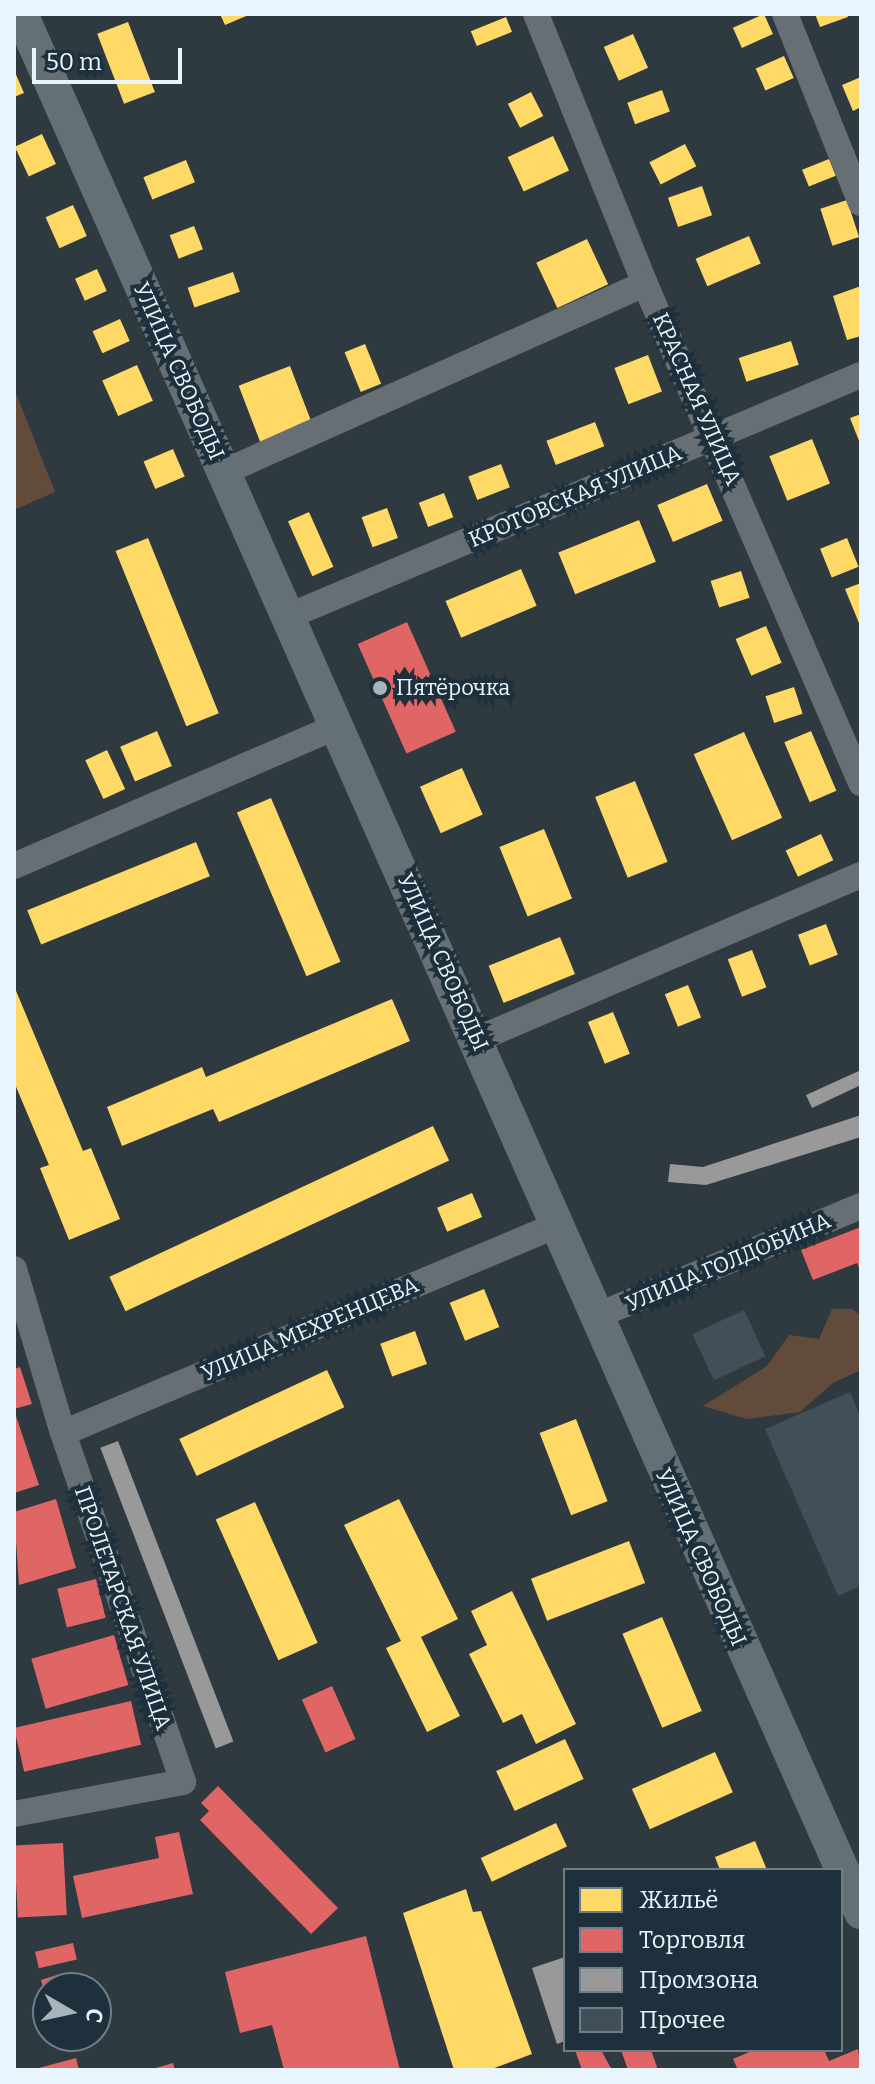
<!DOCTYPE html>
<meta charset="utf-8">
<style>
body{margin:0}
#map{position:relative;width:875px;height:2084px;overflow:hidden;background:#2e3940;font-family:Bitter,serif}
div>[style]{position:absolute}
.green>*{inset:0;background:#634b3c}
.homes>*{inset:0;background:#ffd966;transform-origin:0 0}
.shops>*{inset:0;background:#e06666;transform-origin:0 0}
.industry>*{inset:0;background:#999;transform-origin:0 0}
.building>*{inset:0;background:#415058;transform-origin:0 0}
.minor>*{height:26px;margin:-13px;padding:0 13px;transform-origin:13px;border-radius:13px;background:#676f74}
.major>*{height:34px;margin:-17px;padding:0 17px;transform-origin:17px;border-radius:17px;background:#656f76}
.dots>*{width:22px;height:22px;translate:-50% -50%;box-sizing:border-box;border:4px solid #1d303c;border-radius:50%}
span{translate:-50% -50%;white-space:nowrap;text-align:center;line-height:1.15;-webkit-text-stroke:8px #1d303c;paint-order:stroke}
.street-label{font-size:22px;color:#e9f5fd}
.poi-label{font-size:22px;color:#e9f5fd}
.left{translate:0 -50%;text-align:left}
.frame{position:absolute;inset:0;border:16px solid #e9f5fd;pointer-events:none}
.legend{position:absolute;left:563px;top:1868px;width:280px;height:184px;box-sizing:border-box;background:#1d303c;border:2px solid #6f7f89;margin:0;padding:10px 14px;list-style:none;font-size:24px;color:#e9f5fd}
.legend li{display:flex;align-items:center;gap:16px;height:40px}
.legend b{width:40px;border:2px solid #6f7f89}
.north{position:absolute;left:32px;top:1972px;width:80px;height:80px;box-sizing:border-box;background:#1d303c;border:2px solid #6f7f89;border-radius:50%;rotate:99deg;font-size:22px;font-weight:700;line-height:32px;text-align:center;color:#e9f5fd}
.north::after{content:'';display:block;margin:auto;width:28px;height:36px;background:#a8b3bb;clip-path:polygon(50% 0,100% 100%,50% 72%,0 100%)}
.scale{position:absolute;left:32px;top:48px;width:150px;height:36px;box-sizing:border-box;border:4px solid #e9f5fd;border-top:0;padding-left:10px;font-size:24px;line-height:28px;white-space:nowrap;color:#e9f5fd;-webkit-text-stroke:6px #1d303c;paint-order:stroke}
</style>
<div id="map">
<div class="green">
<div style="clip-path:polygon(14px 388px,55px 492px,14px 510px)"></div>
<div style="clip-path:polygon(832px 1309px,852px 1309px,861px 1315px,861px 1370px,833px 1383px,800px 1412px,747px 1419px,703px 1406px,767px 1366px,789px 1335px,819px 1339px)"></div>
</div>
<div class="homes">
<div style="clip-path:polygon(220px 14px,251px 14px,225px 25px)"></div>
<div style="left:764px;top:14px;width:22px;height:34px;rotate:66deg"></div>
<div style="clip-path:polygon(815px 14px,847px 14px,848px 17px,820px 27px)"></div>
<div style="left:506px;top:17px;width:16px;height:38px;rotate:68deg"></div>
<div style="left:128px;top:22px;width:75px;height:33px;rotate:69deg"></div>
<div style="left:633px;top:34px;width:37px;height:32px;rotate:66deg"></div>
<div style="left:784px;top:56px;width:24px;height:31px;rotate:66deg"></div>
<div style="clip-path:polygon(14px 70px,24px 93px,14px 97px)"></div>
<div style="clip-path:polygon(861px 77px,861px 107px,853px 111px,842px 85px)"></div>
<div style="left:662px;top:90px;width:23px;height:37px;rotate:70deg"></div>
<div style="left:531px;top:92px;width:27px;height:26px;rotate:63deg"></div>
<div style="left:42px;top:134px;width:33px;height:30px;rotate:65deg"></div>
<div style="left:553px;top:136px;width:38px;height:50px;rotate:65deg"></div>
<div style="left:685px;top:144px;width:25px;height:40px;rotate:63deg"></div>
<div style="left:829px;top:159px;width:18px;height:29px;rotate:68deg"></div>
<div style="left:186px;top:160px;width:24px;height:46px;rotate:68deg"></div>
<div style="left:702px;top:186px;width:31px;height:36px;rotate:71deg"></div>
<div style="left:847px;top:200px;width:39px;height:28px;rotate:72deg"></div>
<div style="left:73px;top:205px;width:34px;height:30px;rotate:66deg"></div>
<div style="left:194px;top:226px;width:25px;height:26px;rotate:69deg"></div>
<div style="left:749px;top:236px;width:30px;height:58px;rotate:67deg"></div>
<div style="left:587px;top:239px;width:50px;height:56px;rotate:65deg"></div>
<div style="left:97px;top:269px;width:24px;height:24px;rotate:66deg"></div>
<div style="left:233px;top:272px;width:21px;height:48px;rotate:71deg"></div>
<div style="clip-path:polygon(861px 286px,861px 336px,847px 340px,833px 296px)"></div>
<div style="left:120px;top:319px;width:24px;height:30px;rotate:66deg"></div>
<div style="left:791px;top:341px;width:25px;height:55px;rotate:72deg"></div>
<div style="left:365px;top:344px;width:43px;height:22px;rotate:68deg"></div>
<div style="left:648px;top:355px;width:39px;height:36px;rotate:69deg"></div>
<div style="left:137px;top:365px;width:39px;height:38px;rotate:66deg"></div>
<div style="left:290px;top:366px;width:61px;height:55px;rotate:69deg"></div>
<div style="clip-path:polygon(861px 414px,861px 446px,850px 418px)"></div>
<div style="left:595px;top:422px;width:26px;height:52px;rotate:69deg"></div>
<div style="left:812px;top:439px;width:48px;height:46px;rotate:68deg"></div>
<div style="left:173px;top:449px;width:30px;height:32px;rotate:67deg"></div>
<div style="left:501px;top:464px;width:25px;height:35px;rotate:69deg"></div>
<div style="left:707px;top:484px;width:40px;height:54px;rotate:67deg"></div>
<div style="left:444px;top:493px;width:26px;height:27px;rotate:69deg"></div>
<div style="left:387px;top:508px;width:32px;height:27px;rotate:70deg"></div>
<div style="left:309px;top:512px;width:60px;height:23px;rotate:66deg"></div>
<div style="left:639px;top:520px;width:45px;height:87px;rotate:68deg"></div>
<div style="left:148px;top:538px;width:189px;height:35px;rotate:68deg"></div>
<div style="left:847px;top:538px;width:31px;height:29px;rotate:68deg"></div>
<div style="left:521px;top:569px;width:40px;height:82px;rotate:67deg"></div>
<div style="left:741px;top:571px;width:28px;height:32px;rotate:72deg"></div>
<div style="clip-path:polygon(861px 583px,861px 628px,845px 589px)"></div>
<div style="left:766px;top:626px;width:40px;height:33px;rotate:67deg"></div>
<div style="left:794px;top:687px;width:28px;height:30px;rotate:72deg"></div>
<div style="left:157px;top:731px;width:38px;height:40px;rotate:67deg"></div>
<div style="left:811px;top:731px;width:65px;height:29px;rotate:67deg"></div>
<div style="left:744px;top:732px;width:94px;height:55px;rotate:66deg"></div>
<div style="left:107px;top:750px;width:43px;height:24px;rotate:65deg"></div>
<div style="left:462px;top:768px;width:51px;height:46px;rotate:66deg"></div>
<div style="left:635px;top:781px;width:87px;height:43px;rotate:68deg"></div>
<div style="left:271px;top:798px;width:178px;height:37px;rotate:67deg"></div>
<div style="left:544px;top:829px;width:75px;height:48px;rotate:68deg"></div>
<div style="left:821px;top:834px;width:29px;height:39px;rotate:65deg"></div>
<div style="left:196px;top:842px;width:37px;height:182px;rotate:68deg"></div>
<div style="left:826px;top:924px;width:33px;height:30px;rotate:69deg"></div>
<div style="left:560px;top:937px;width:40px;height:77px;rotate:68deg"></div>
<div style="left:752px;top:950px;width:40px;height:26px;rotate:69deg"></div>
<div style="left:688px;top:985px;width:35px;height:25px;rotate:68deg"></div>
<div style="clip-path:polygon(14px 986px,83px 1151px,91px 1148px,120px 1219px,69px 1240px,40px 1168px,49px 1165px,14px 1082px)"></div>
<div style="clip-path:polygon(392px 999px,410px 1041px,219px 1122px,213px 1109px,122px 1146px,107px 1107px,202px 1067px,206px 1077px)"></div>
<div style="left:613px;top:1012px;width:45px;height:27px;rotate:68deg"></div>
<div style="left:433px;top:1126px;width:38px;height:357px;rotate:65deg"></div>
<div style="left:472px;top:1193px;width:26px;height:38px;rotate:67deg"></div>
<div style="left:484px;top:1289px;width:41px;height:37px;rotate:68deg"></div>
<div style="left:415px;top:1331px;width:35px;height:37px;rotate:70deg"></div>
<div style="left:327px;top:1370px;width:41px;height:163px;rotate:65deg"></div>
<div style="left:576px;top:1419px;width:88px;height:39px;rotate:69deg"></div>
<div style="clip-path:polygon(399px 1499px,458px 1619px,421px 1637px,460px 1716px,427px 1732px,386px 1648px,401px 1641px,344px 1525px)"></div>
<div style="left:255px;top:1502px;width:154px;height:43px;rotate:66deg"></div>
<div style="left:629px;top:1541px;width:45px;height:105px;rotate:69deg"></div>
<div style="clip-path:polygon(512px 1591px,576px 1724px,536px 1744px,522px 1714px,503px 1723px,469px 1654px,487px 1645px,471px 1611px)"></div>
<div style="left:662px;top:1617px;width:102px;height:43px;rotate:67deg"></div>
<div style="left:565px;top:1739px;width:44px;height:76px;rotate:65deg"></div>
<div style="left:715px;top:1752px;width:44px;height:91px;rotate:66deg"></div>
<div style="left:556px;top:1823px;width:26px;height:83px;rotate:65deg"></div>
<div style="clip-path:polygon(755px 1841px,767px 1870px,720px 1870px,715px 1857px)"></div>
<div style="clip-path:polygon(466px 1889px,473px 1912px,481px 1911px,532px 2054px,489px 2070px,454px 2070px,403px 1913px)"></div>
</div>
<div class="shops">
<div style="left:407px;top:622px;width:120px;height:54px;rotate:66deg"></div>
<div style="clip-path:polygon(861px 1227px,861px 1272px,857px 1263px,813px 1280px,801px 1250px)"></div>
<div style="clip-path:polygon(20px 1367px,32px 1404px,14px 1409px,14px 1369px)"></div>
<div style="clip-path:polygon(14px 1410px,39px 1485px,14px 1493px)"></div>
<div style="clip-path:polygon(56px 1499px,76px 1568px,19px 1585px,14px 1512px)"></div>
<div style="left:96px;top:1579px;width:40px;height:40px;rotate:76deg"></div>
<div style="left:114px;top:1635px;width:52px;height:86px;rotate:74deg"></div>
<div style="left:332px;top:1686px;width:58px;height:33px;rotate:66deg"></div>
<div style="left:131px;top:1701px;width:45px;height:120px;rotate:77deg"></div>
<div style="clip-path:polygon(218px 1786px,338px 1908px,311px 1934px,200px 1820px,209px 1811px,201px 1803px)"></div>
<div style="clip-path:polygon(179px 1832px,193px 1894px,82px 1918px,73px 1876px,159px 1858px,155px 1837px)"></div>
<div style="left:63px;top:1843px;width:72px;height:49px;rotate:87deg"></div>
<div style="clip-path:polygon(366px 1936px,400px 2070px,284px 2070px,272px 2025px,240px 2033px,225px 1972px)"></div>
<div style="left:73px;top:1943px;width:17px;height:39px;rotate:77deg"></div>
<div style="clip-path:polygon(60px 1974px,64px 1988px,48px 1988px,47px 2002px,41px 1980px)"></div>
<div style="clip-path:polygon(858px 2049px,861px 2070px,738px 2070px,733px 2059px,754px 2050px,824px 2050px,829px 2061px)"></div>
<div style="clip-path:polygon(575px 2050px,601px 2050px,612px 2070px,582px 2070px)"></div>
<div style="clip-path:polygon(621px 2050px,651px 2050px,658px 2070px,628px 2070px)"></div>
<div style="clip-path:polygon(76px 2058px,79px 2070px,35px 2070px,35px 2069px)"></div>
<div style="clip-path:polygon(173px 2063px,175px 2070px,152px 2070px,152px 2069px)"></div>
</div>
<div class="industry">
<div style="clip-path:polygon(861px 1070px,861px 1085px,812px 1108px,806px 1095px)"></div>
<div style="clip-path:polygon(861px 1115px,861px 1137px,706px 1185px,668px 1182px,670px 1164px,703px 1167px)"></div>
<div style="left:118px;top:1441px;width:322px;height:19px;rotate:69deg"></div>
<div style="clip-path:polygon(565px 1957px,565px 2041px,557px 2044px,532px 1968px)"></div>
</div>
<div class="building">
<div style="left:744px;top:1310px;width:51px;height:57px;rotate:65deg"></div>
<div style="clip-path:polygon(850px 1392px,861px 1418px,861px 1586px,838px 1596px,765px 1429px)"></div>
</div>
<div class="minor">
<div style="left:536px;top:14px;width:291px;rotate:68deg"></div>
<div style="left:645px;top:284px;width:544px;rotate:66.59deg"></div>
<div style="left:785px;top:14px;width:204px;rotate:68.1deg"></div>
<div style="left:224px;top:472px;width:461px;rotate:-24.1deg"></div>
<div style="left:289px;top:616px;width:621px;rotate:-22.85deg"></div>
<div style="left:14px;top:866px;width:353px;rotate:-23.4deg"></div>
<div style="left:478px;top:1039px;width:417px;rotate:-23.2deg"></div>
<div style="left:14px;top:1269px;width:171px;rotate:73.4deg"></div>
<div style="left:63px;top:1433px;width:369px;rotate:71deg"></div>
<div style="left:183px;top:1782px;width:172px;rotate:169.3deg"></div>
<div style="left:594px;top:1317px;width:289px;rotate:-22.6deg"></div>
<div style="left:63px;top:1433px;width:536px;rotate:-22.83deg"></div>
</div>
<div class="major">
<div style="left:21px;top:14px;width:2076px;rotate:66.13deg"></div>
</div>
<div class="dots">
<div style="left:380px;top:688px;background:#a8b3bb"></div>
</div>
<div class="street-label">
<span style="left:179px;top:371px;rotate:66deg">УЛИЦА СВОБОДЫ</span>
<span style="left:697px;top:399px;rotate:66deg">КРАСНАЯ УЛИЦА</span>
<span style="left:575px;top:496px;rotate:-23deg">КРОТОВСКАЯ УЛИЦА</span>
<span style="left:443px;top:962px;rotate:66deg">УЛИЦА СВОБОДЫ</span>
<span style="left:728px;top:1262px;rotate:-23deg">УЛИЦА ГОЛДОБИНА</span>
<span style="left:310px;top:1329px;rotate:-23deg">УЛИЦА МЕХРЕНЦЕВА</span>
<span style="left:701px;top:1557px;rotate:66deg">УЛИЦА СВОБОДЫ</span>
<span style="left:123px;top:1608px;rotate:71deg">ПРОЛЕТАРСКАЯ УЛИЦА</span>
</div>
<div class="poi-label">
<span class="left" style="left:396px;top:688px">Пятёрочка</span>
</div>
<div class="frame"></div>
<ul class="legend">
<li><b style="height:22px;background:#ffd966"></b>Жильё</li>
<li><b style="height:22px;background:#e06666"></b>Торговля</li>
<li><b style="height:22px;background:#999"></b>Промзона</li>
<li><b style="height:22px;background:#415058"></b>Прочее</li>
</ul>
<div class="north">С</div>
<div class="scale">50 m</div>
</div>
